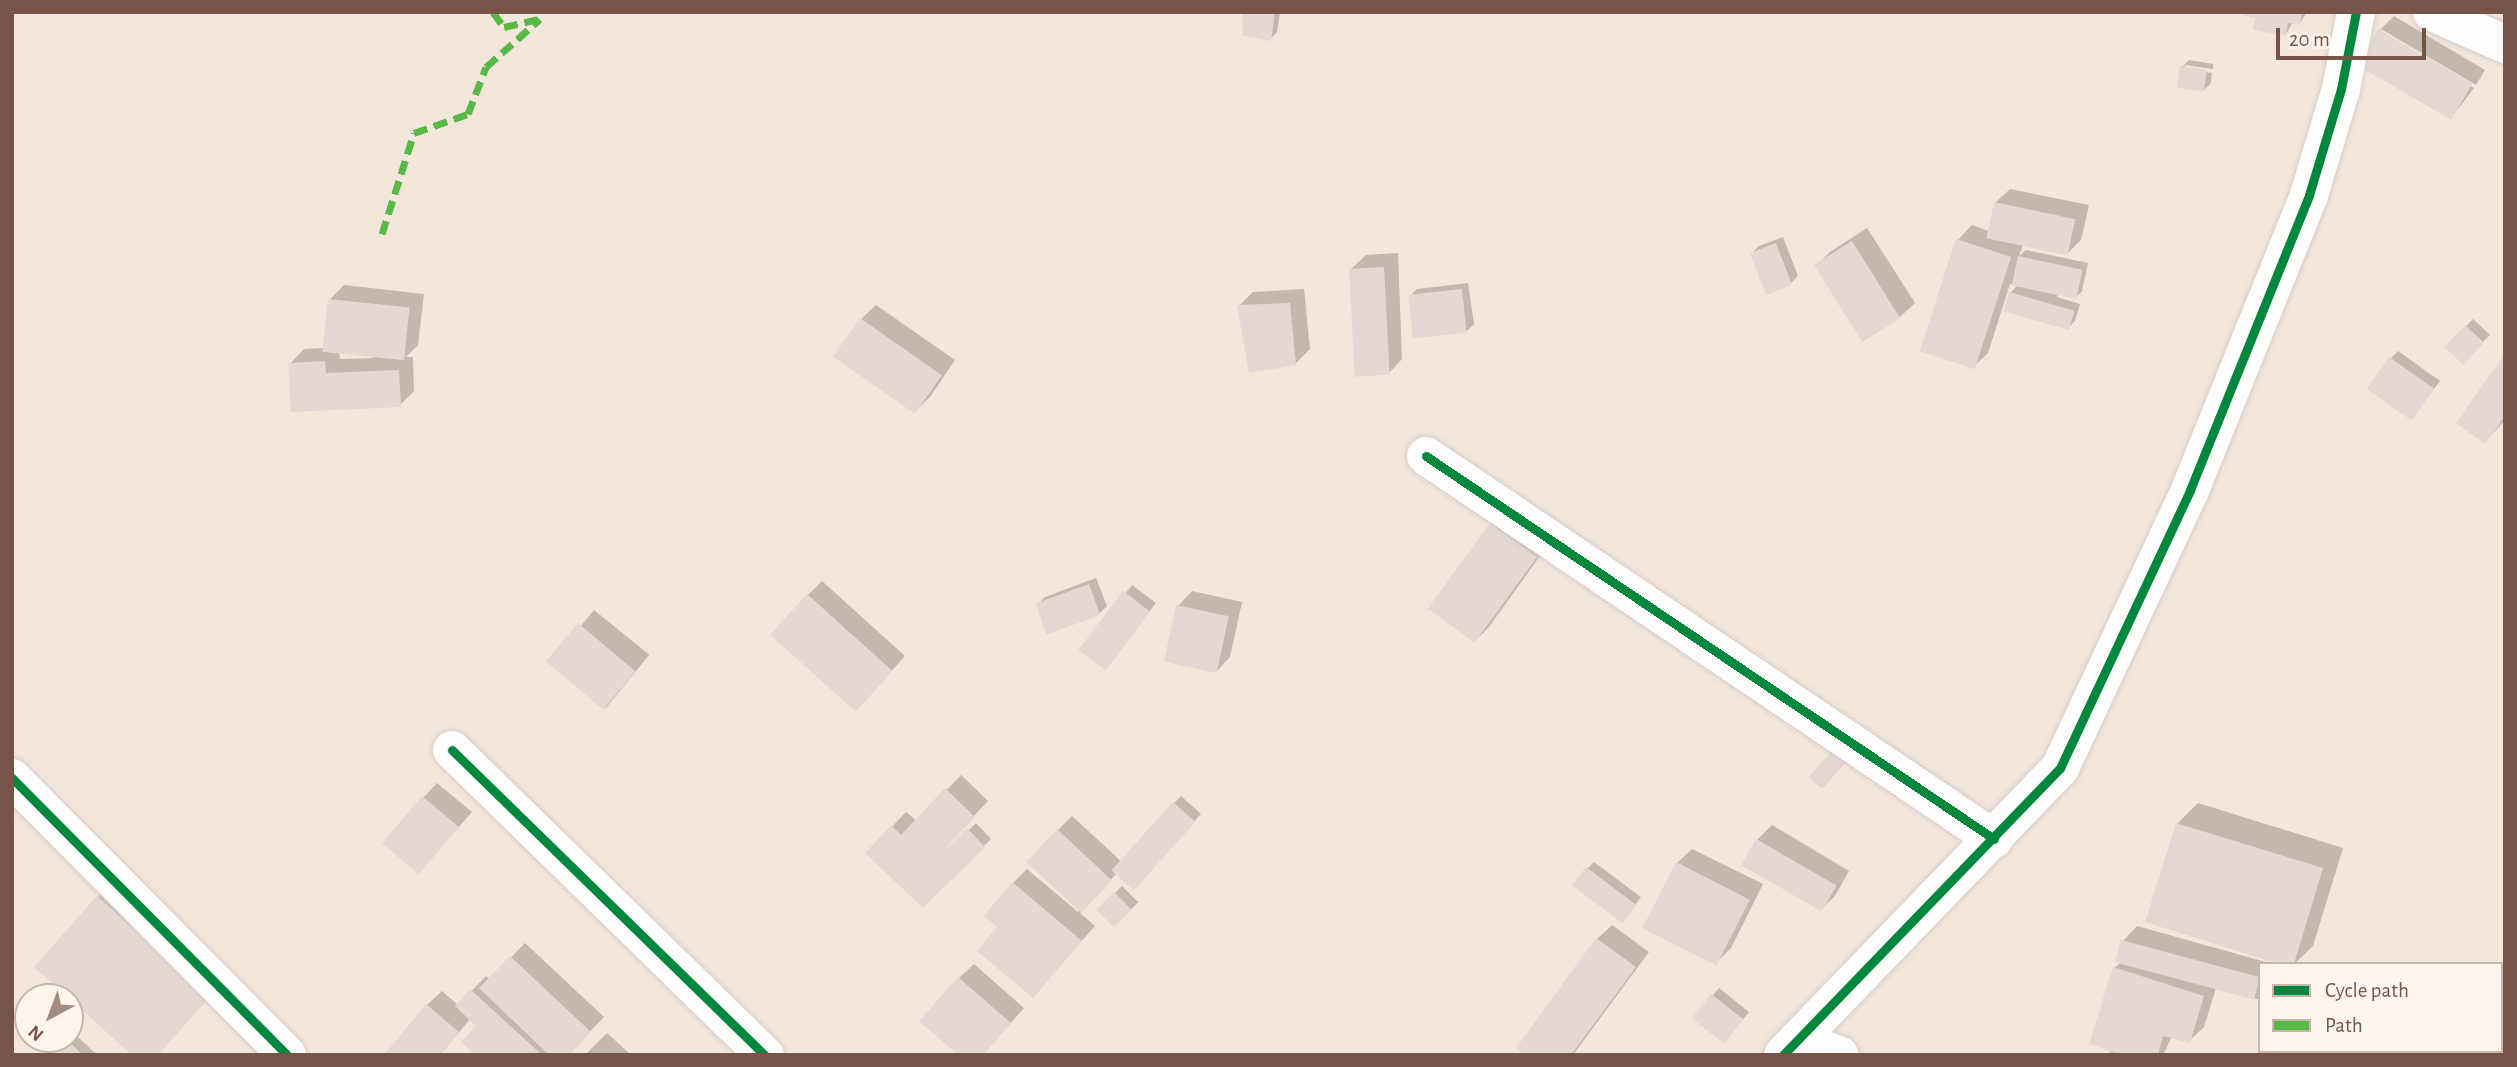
<!DOCTYPE html>
<style>
body{margin:0}
#map{position:relative;width:2517px;height:1067px;overflow:hidden;background:#f7f1eb;font-family:"Alegreya Sans",sans-serif}
div>[style]{position:absolute}
.residential>*{inset:0;background:#f3e6db}
.shadow>*{inset:0;background:#0003;transform-origin:0 0}
.building>*{inset:0;background:#e4d8d2;transform-origin:0 0}
.roads{filter:drop-shadow(0 0 2px #d6ccc8) drop-shadow(0 0 2px #d6ccc8)}
.minor>*{height:38px;margin:-19px;padding:0 19px;transform-origin:19px;border-radius:19px;background:#fefdfc}
.quiet>*{height:7px;margin-top:-3.5px;transform-origin:0;background:repeating-linear-gradient(90deg,#58b947 0 14px,transparent 0 21px)}
.cycleway>*{height:9px;margin:-4.5px;padding:0 4.5px;transform-origin:4.5px;border-radius:4.5px;background:#00873e}
span{translate:-50% -50%;white-space:nowrap;text-align:center;line-height:1.15;-webkit-text-stroke:5px #fff5ed;paint-order:stroke}
.frame{position:absolute;inset:0;border:14px solid #785448;pointer-events:none}
.legend{position:absolute;left:2258px;top:962px;width:245px;height:91px;box-sizing:border-box;background:#fff5ed;border:2px solid #c9b5ab;margin:0;padding:9px 12px;list-style:none;font-size:21px;color:#785448}
.legend li{display:flex;align-items:center;gap:14px;height:35px}
.legend b{width:35px;border:2px solid #c9b5ab}
.north{position:absolute;left:14px;top:983px;width:70px;height:70px;box-sizing:border-box;background:#fff5ed;border:2px solid #c9b5ab;border-radius:50%;rotate:221deg;font-size:19px;font-weight:700;line-height:28px;text-align:center;color:#785448}
.north::after{content:'';display:block;margin:auto;width:24px;height:32px;background:#a48b81;clip-path:polygon(50% 0,100% 100%,50% 72%,0 100%)}
.scale{position:absolute;left:2276px;top:28px;width:150px;height:32px;box-sizing:border-box;border:4px solid #785448;border-top:0;padding-left:9px;font-size:21px;line-height:24px;white-space:nowrap;color:#785448;-webkit-text-stroke:5px #fff5ed;paint-order:stroke}
</style>
<div id="map">
<div class="residential">
<div style="clip-path:polygon(evenodd,12px 12px,2505px 12px,2505px 1055px,12px 1055px,12px 12px,2260px 964px,2501px 964px,2501px 1051px,2260px 1051px,2260px 964px,12px 12px,28px 997px,70px 997px,70px 1039px,28px 1039px,28px 997px)"></div>
</div>
<div class="shadow">
<div style="clip-path:polygon(1244px 12px,1280px 12px,1277px 32px,1270px 39px)"></div>
<div style="clip-path:polygon(2246px 12px,2307px 12px,2300px 23px,2293px 22px,2286px 34px)"></div>
<div style="clip-path:polygon(2394px 16px,2485px 70px,2476px 85px,2381px 29px,2381px 33px,2474px 88px,2451px 118px,2360px 64px,2380px 30px)"></div>
<div style="clip-path:polygon(2189px 60px,2213px 64px,2213px 69px,2185px 65px,2185px 69px,2212px 73px,2211px 83px,2204px 90px,2182px 67px)"></div>
<div style="clip-path:polygon(2010px 189px,2089px 205px,2081px 240px,2067px 254px,2023px 245px,2019px 256px,2026px 250px,2088px 263px,2082px 291px,2075px 298px,2058px 294px,2057px 297px,2080px 304px,2075px 321px,2068px 328px,2006px 310px,2011px 292px,2018px 285px,2010px 284px,1988px 353px,1973px 367px,1958px 240px,1972px 225px,1989px 231px,1995px 203px)"></div>
<div style="clip-path:polygon(1867px 228px,1915px 303px,1900px 317px,1816px 266px,1830px 252px)"></div>
<div style="clip-path:polygon(1783px 237px,1798px 276px,1791px 283px,1752px 253px,1759px 246px)"></div>
<div style="clip-path:polygon(1398px 253px,1402px 359px,1388px 374px,1351px 269px,1366px 255px)"></div>
<div style="clip-path:polygon(1468px 283px,1474px 324px,1467px 331px,1410px 296px,1417px 289px)"></div>
<div style="clip-path:polygon(evenodd,344px 285px,424px 294px,418px 345px,406px 357px,413px 357px,414px 391px,400px 405px,290px 364px,304px 349px,324px 348px,330px 299px,344px 285px,339px 352px,373px 356px,373px 358px,340px 359px,339px 352px)"></div>
<div style="clip-path:polygon(1304px 289px,1310px 349px,1295px 364px,1239px 306px,1253px 292px)"></div>
<div style="clip-path:polygon(876px 305px,955px 360px,930px 397px,915px 411px,836px 356px,861px 319px)"></div>
<div style="left:2473px;top:319px;width:23px;height:38px;rotate:43deg"></div>
<div style="clip-path:polygon(2398px 351px,2440px 381px,2412px 418px,2391px 358px)"></div>
<div style="clip-path:polygon(2505px 356px,2505px 420px,2485px 442px)"></div>
<div style="clip-path:polygon(1506px 510px,1550px 542px,1489px 627px,1475px 641px,1430px 609px,1492px 524px)"></div>
<div style="clip-path:polygon(1096px 578px,1107px 606px,1100px 613px,1049px 632px,1038px 604px,1045px 597px)"></div>
<div style="clip-path:polygon(822px 581px,905px 656px,869px 696px,808px 595px)"></div>
<div style="left:1132px;top:585px;width:30px;height:82px;rotate:37deg"></div>
<div style="clip-path:polygon(1192px 591px,1242px 602px,1230px 657px,1216px 672px,1178px 606px)"></div>
<div style="left:594px;top:610px;width:71px;height:69px;rotate:39deg"></div>
<div style="clip-path:polygon(961px 775px,988px 801px,916px 878px,918px 881px,976px 823px,991px 839px,923px 906px,867px 853px,906px 812px,917px 821px)"></div>
<div style="clip-path:polygon(437px 783px,472px 812px,419px 872px,423px 798px)"></div>
<div style="clip-path:polygon(1181px 796px,1201px 814px,1139px 881px,1117px 873px,1080px 913px,1095px 926px,1033px 996px,999px 927px,1013px 883px,1027px 869px,1078px 912px,1080px 909px,1058px 830px,1072px 816px,1121px 861px)"></div>
<div style="clip-path:polygon(2198px 803px,2343px 848px,2313px 946px,2294px 964px,2280px 964px,2177px 824px)"></div>
<div style="clip-path:polygon(1772px 825px,1849px 871px,1835px 896px,1820px 910px,1743px 864px,1757px 840px)"></div>
<div style="clip-path:polygon(1692px 849px,1763px 884px,1731px 948px,1716px 963px,1677px 863px)"></div>
<div style="clip-path:polygon(1594px 862px,1641px 897px,1629px 914px,1587px 869px)"></div>
<div style="clip-path:polygon(118px 877px,229px 975px,157px 1055px,127px 1055px,131px 1051px,98px 897px)"></div>
<div style="left:1122px;top:886px;width:23px;height:33px;rotate:45deg"></div>
<div style="clip-path:polygon(1612px 925px,1649px 952px,1573px 1055px,1528px 1055px,1518px 1048px,1597px 939px)"></div>
<div style="clip-path:polygon(2137px 926px,2273px 964px,2260px 964px,2260px 1000px,2216px 988px,2204px 1027px,2189px 1041px,2172px 1036px,2163px 1055px,2107px 1055px,2112px 1050px,2114px 968px,2121px 962px,2123px 941px)"></div>
<div style="clip-path:polygon(525px 943px,604px 1017px,569px 1053px,572px 1055px,477px 1055px,478px 1025px,471px 1018px,440px 1055px,427px 1005px,442px 991px,458px 1005px,486px 976px,490px 979px)"></div>
<div style="clip-path:polygon(974px 964px,1024px 1008px,986px 1051px,959px 978px)"></div>
<div style="clip-path:polygon(1719px 988px,1749px 1012px,1730px 1035px,1694px 1018px)"></div>
<div style="clip-path:polygon(2501px 1018px,2505px 1020px,2505px 1055px,2501px 1051px)"></div>
<div style="clip-path:polygon(607px 1033px,631px 1055px,585px 1055px)"></div>
<div style="clip-path:polygon(77px 1036px,97px 1055px,59px 1055px)"></div>
</div>
<div class="building">
<div style="clip-path:polygon(1242px 12px,1275px 12px,1271px 41px,1243px 36px)"></div>
<div style="clip-path:polygon(2244px 12px,2302px 12px,2300px 25px,2288px 23px,2286px 36px,2253px 30px,2255px 18px,2244px 16px)"></div>
<div style="left:2378px;top:29px;width:109px;height:42px;rotate:30deg"></div>
<div style="left:2180px;top:66px;width:27px;height:22px;rotate:8deg"></div>
<div style="left:1994px;top:202px;width:83px;height:37px;rotate:12deg"></div>
<div style="left:1956px;top:239px;width:58px;height:118px;rotate:18deg"></div>
<div style="left:1852px;top:241px;width:91px;height:45px;rotate:58deg"></div>
<div style="left:1776px;top:243px;width:45px;height:28px;rotate:69deg"></div>
<div style="left:2018px;top:256px;width:66px;height:30px;rotate:12deg"></div>
<div style="left:1384px;top:267px;width:108px;height:35px;rotate:87deg"></div>
<div style="left:1462px;top:289px;width:44px;height:54px;rotate:84deg"></div>
<div style="left:2009px;top:292px;width:68px;height:20px;rotate:16deg"></div>
<div style="left:328px;top:299px;width:82px;height:53px;rotate:6deg"></div>
<div style="clip-path:polygon(1290px 303px,1296px 365px,1249px 373px,1237px 305px)"></div>
<div style="left:860px;top:318px;width:100px;height:47px;rotate:35deg"></div>
<div style="left:2465px;top:325px;width:26px;height:30px;rotate:43deg"></div>
<div style="clip-path:polygon(2505px 353px,2505px 416px,2485px 444px,2456px 423px)"></div>
<div style="left:2389px;top:357px;width:55px;height:39px;rotate:35deg"></div>
<div style="clip-path:polygon(325px 361px,326px 373px,399px 370px,401px 407px,291px 412px,288px 363px)"></div>
<div style="left:1490px;top:523px;width:58px;height:106px;rotate:36deg"></div>
<div style="left:1089px;top:584px;width:33px;height:57px;rotate:70deg"></div>
<div style="left:1123px;top:591px;width:34px;height:74px;rotate:37deg"></div>
<div style="left:807px;top:594px;width:115px;height:55px;rotate:42deg"></div>
<div style="left:1176px;top:605px;width:54px;height:58px;rotate:12deg"></div>
<div style="left:578px;top:623px;width:75px;height:50px;rotate:40deg"></div>
<div style="left:1835px;top:747px;width:18px;height:40px;rotate:41deg"></div>
<div style="clip-path:polygon(945px 788px,975px 817px,929px 866px,967px 828px,985px 847px,923px 908px,865px 853px,891px 825px,901px 835px)"></div>
<div style="left:422px;top:796px;width:48px;height:62px;rotate:40deg"></div>
<div style="left:1173px;top:802px;width:30px;height:92px;rotate:42deg"></div>
<div style="clip-path:polygon(2176px 823px,2323px 868px,2294px 964px,2279px 964px,2145px 922px)"></div>
<div style="left:1057px;top:829px;width:75px;height:45px;rotate:43deg"></div>
<div style="left:1756px;top:839px;width:93px;height:30px;rotate:30deg"></div>
<div style="left:1676px;top:862px;width:83px;height:74px;rotate:27deg"></div>
<div style="left:1586px;top:867px;width:63px;height:23px;rotate:37deg"></div>
<div style="clip-path:polygon(1012px 882px,1082px 941px,1033px 998px,977px 951px,997px 927px,984px 916px)"></div>
<div style="left:1114px;top:892px;width:25px;height:25px;rotate:45deg"></div>
<div style="clip-path:polygon(97px 896px,210px 996px,158px 1055px,132px 1055px,34px 967px)"></div>
<div style="clip-path:polygon(1596px 938px,1636px 967px,1571px 1055px,1525px 1055px,1516px 1048px)"></div>
<div style="left:2121px;top:940px;width:144px;height:23px;rotate:15deg"></div>
<div style="clip-path:polygon(510px 956px,591px 1032px,569px 1055px,549px 1055px,479px 988px)"></div>
<div style="clip-path:polygon(2113px 967px,2204px 996px,2190px 1043px,2163px 1036px,2158px 1055px,2121px 1055px,2089px 1044px)"></div>
<div style="clip-path:polygon(958px 977px,1011px 1023px,983px 1055px,958px 1055px,919px 1021px)"></div>
<div style="clip-path:polygon(470px 989px,542px 1055px,475px 1055px,461px 1042px,476px 1026px,455px 1006px)"></div>
<div style="left:1711px;top:994px;width:41px;height:31px;rotate:38deg"></div>
<div style="clip-path:polygon(426px 1004px,459px 1032px,440px 1055px,384px 1055px)"></div>
<div style="clip-path:polygon(2501px 1037px,2505px 1039px,2505px 1055px,2434px 1055px,2436px 1051px,2501px 1051px)"></div>
<div style="clip-path:polygon(69px 1042px,83px 1055px,57px 1055px)"></div>
</div>
<div class="roads">
<div class="minor">
<div style="left:2432px;top:12px;width:80px;rotate:23.7deg"></div>
<div style="left:1426px;top:456px;width:685px;rotate:33.99deg"></div>
<div style="left:452px;top:750px;width:437px;rotate:44.3deg"></div>
<div style="left:12px;top:778px;width:390px;rotate:45.2deg"></div>
<div style="left:1797px;top:1040px;width:45px;rotate:19.7deg"></div>
<div style="left:1783px;top:1055px;width:399px;rotate:-46deg"></div>
<div style="left:2060px;top:768px;width:307px;rotate:-64.9deg"></div>
<div style="left:2190px;top:490px;width:318px;rotate:-68deg"></div>
<div style="left:2309px;top:195px;width:111px;rotate:-73.2deg"></div>
<div style="left:2341px;top:89px;width:78px;rotate:-79deg"></div>
</div>
</div>
<div class="quiet">
<div style="left:493px;top:12px;width:19px;rotate:54deg"></div>
<div style="left:504px;top:27px;width:35px;rotate:-13deg"></div>
<div style="left:382px;top:234px;width:106px;rotate:-72.4deg"></div>
<div style="left:414px;top:133px;width:57px;rotate:-19.4deg"></div>
<div style="left:468px;top:114px;width:50px;rotate:-69deg"></div>
<div style="left:486px;top:67px;width:72px;rotate:-41.6deg"></div>
</div>
<div class="cycleway">
<div style="left:1426px;top:456px;width:685px;rotate:33.99deg"></div>
<div style="left:452px;top:750px;width:437px;rotate:44.3deg"></div>
<div style="left:12px;top:778px;width:390px;rotate:45.2deg"></div>
<div style="left:1783px;top:1055px;width:399px;rotate:-46deg"></div>
<div style="left:2060px;top:768px;width:307px;rotate:-64.9deg"></div>
<div style="left:2190px;top:490px;width:318px;rotate:-68deg"></div>
<div style="left:2309px;top:195px;width:111px;rotate:-73.2deg"></div>
<div style="left:2341px;top:89px;width:78px;rotate:-79deg"></div>
</div>
<div class="frame"></div>
<ul class="legend">
<li><b style="height:9px;background:#00873e"></b>Cycle path</li>
<li><b style="height:9px;background:#58b947"></b>Path</li>
</ul>
<div class="north">N</div>
<div class="scale">20 m</div>
</div>
